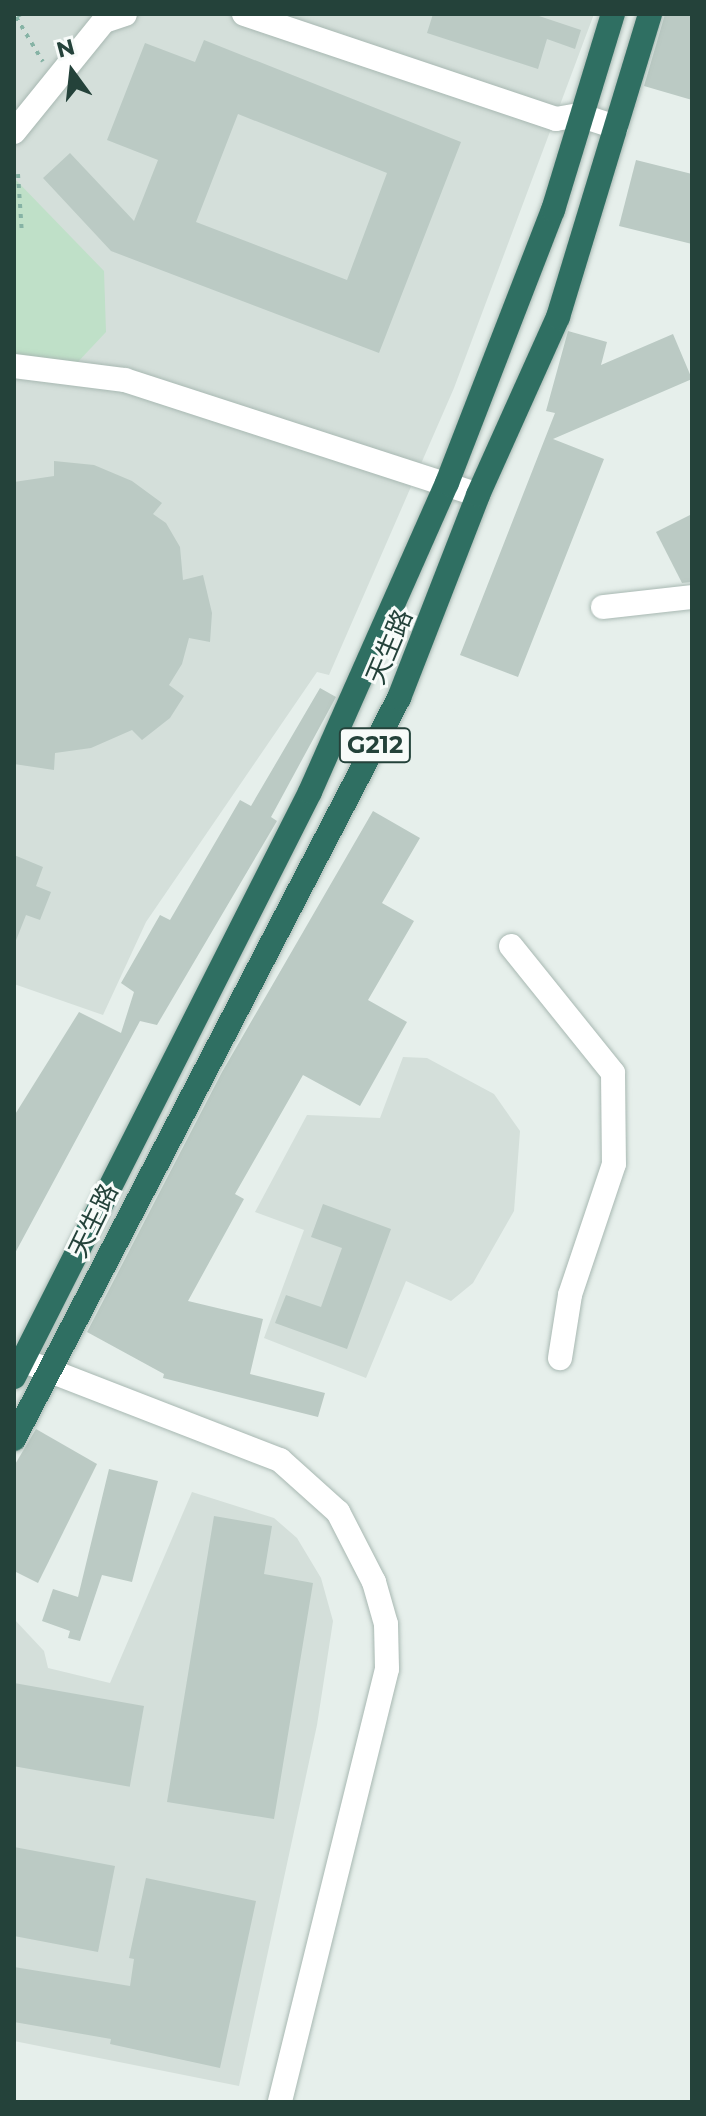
<!DOCTYPE html>
<meta charset="utf-8">
<style>
body{margin:0}
#map{position:relative;width:706px;height:2116px;overflow:hidden;background:#e6efeb;font-family:Montserrat,"Noto Sans SC",sans-serif}
div>[style]{position:absolute}
.built>*{inset:0;background:#d4dfda}
.green>*{inset:0;background:#bfe0c8}
.building>*{inset:0;background:#bbcac4;transform-origin:0 0}
.path>*{height:4px;margin-top:-2px;transform-origin:0;background:repeating-linear-gradient(90deg,#86b3a5 0 4px,transparent 0 10px)}
.roads{filter:drop-shadow(0 0 2px #a8b8b2) drop-shadow(0 0 2px #a8b8b2)}
.minor>*{height:24px;margin:-12px;padding:0 12px;transform-origin:12px;border-radius:12px;background:#fff}
.highway>*{height:24px;margin:-12px;padding:0 12px;transform-origin:12px;border-radius:12px;background:#2f6f62}
span{translate:-50% -50%;white-space:nowrap;text-align:center;line-height:1.15;-webkit-text-stroke:6px #f7fbf9;paint-order:stroke}
.shield-label span{padding:2px 6px;background:#f7fbf9;border:2px solid;border-radius:6px;-webkit-text-stroke-width:0}
.shield-label{font-size:24px;color:#24423a;font-weight:700}
.street-label{font-size:26px;color:#24423a}
.frame{position:absolute;inset:0;border:16px solid #24423a;pointer-events:none}
.north{position:absolute;left:32px;top:32px;width:80px;height:80px;-webkit-text-stroke:6px #f7fbf9;paint-order:stroke;rotate:345deg;font-size:22px;font-weight:700;line-height:32px;text-align:center;color:#24423a}
.north::after{content:'';display:block;margin:auto;width:28px;height:36px;background:#24423a;clip-path:polygon(50% 0,100% 100%,50% 72%,0 100%)}
</style>
<div id="map">
<div class="built">
<div style="clip-path:polygon(14px 14px,594px 14px,454px 388px,329px 675px,317px 672px,146px 922px,103px 1015px,14px 984px)"></div>
<div style="clip-path:polygon(403px 1057px,427px 1058px,494px 1094px,520px 1131px,514px 1211px,473px 1283px,451px 1301px,406px 1281px,366px 1378px,264px 1338px,304px 1230px,255px 1212px,307px 1115px,380px 1118px)"></div>
<div style="clip-path:polygon(192px 1492px,274px 1518px,297px 1538px,321px 1578px,333px 1621px,317px 1725px,239px 2086px,14px 2041px,14px 1619px,44px 1651px,48px 1668px,110px 1683px)"></div>
</div>
<div class="green">
<div style="clip-path:polygon(14px 178px,104px 271px,106px 332px,75px 365px,14px 356px)"></div>
</div>
<div class="building">
<div style="clip-path:polygon(433px 14px,533px 14px,581px 30px,575px 49px,547px 39px,538px 69px,427px 33px)"></div>
<div style="clip-path:polygon(665px 14px,692px 14px,692px 100px,644px 86px)"></div>
<div style="clip-path:polygon(evenodd,204px 40px,461px 142px,379px 353px,111px 251px,43px 178px,70px 153px,134px 221px,158px 160px,107px 140px,145px 43px,195px 62px,204px 40px,238px 114px,387px 173px,347px 280px,196px 222px,238px 114px)"></div>
<div style="clip-path:polygon(636px 160px,692px 174px,692px 244px,619px 226px)"></div>
<div style="clip-path:polygon(568px 331px,607px 342px,601px 365px,673px 334px,692px 379px,553px 439px,604px 459px,518px 677px,460px 655px,555px 413px,546px 411px)"></div>
<div style="clip-path:polygon(54px 461px,94px 465px,132px 481px,162px 503px,153px 514px,166px 523px,180px 547px,183px 580px,203px 575px,212px 613px,210px 642px,189px 638px,182px 664px,169px 685px,184px 696px,170px 718px,142px 740px,132px 730px,91px 748px,55px 753px,54px 770px,14px 764px,14px 482px,54px 476px)"></div>
<div style="clip-path:polygon(692px 514px,692px 582px,682px 583px,656px 532px)"></div>
<div style="clip-path:polygon(320px 688px,336px 697px,271px 817px,277px 821px,157px 1025px,140px 1021px,14px 1255px,14px 1116px,79px 1012px,121px 1033px,134px 992px,121px 983px,160px 915px,170px 920px,240px 800px,251px 806px)"></div>
<div style="clip-path:polygon(373px 811px,420px 838px,382px 903px,414px 921px,368px 1000px,407px 1022px,360px 1106px,303px 1075px,235px 1194px,244px 1199px,188px 1301px,263px 1319px,250px 1374px,325px 1393px,318px 1417px,163px 1378px,164px 1374px,87px 1332px,222px 1072px)"></div>
<div style="clip-path:polygon(14px 855px,43px 867px,36px 886px,51px 892px,40px 920px,26px 915px,15px 943px)"></div>
<div style="clip-path:polygon(323px 1204px,391px 1229px,347px 1349px,275px 1323px,286px 1295px,321px 1307px,342px 1248px,311px 1237px)"></div>
<div style="clip-path:polygon(36px 1429px,97px 1464px,38px 1583px,14px 1571px,14px 1466px)"></div>
<div style="clip-path:polygon(109px 1469px,158px 1481px,132px 1582px,102px 1575px,80px 1641px,68px 1638px,70px 1631px,42px 1621px,53px 1589px,78px 1597px)"></div>
<div style="clip-path:polygon(214px 1516px,272px 1526px,264px 1574px,313px 1583px,274px 1819px,167px 1802px)"></div>
<div style="left:14px;top:1683px;width:132px;height:82px;rotate:10deg"></div>
<div style="clip-path:polygon(14px 1847px,115px 1866px,98px 1952px,14px 1936px)"></div>
<div style="clip-path:polygon(146px 1878px,256px 1901px,220px 2068px,110px 2044px,111px 2039px,14px 2022px,14px 1967px,130px 1986px,134px 1959px,129px 1958px)"></div>
</div>
<div class="path">
<div style="left:21px;top:14px;width:6px;rotate:149deg"></div>
<div style="left:16px;top:17px;width:52px;rotate:59deg"></div>
<div style="left:18px;top:174px;width:60px;rotate:86.2deg"></div>
</div>
<div class="roads">
<div class="minor">
<div style="left:244px;top:14px;width:329px;rotate:18.6deg"></div>
<div style="left:556px;top:119px;width:23px;rotate:-10deg"></div>
<div style="left:579px;top:115px;width:39px;rotate:18deg"></div>
<div style="left:14px;top:132px;width:143px;rotate:-51deg"></div>
<div style="left:104px;top:21px;width:22px;rotate:-18deg"></div>
<div style="left:14px;top:366px;width:112px;rotate:7.2deg"></div>
<div style="left:125px;top:380px;width:371px;rotate:18deg"></div>
<div style="left:603px;top:607px;width:90px;rotate:-6.4deg"></div>
<div style="left:511px;top:946px;width:163px;rotate:51.2deg"></div>
<div style="left:613px;top:1073px;width:91px;rotate:89.4deg"></div>
<div style="left:614px;top:1164px;width:138px;rotate:108.6deg"></div>
<div style="left:570px;top:1295px;width:64px;rotate:99deg"></div>
<div style="left:22px;top:1360px;width:277px;rotate:21.2deg"></div>
<div style="left:280px;top:1460px;width:78px;rotate:41.9deg"></div>
<div style="left:338px;top:1512px;width:79px;rotate:62.8deg"></div>
<div style="left:374px;top:1582px;width:44px;rotate:74.1deg"></div>
<div style="left:386px;top:1624px;width:45px;rotate:88.7deg"></div>
<div style="left:387px;top:1669px;width:446px;rotate:103.9deg"></div>
</div>
<div class="highway">
<div style="left:14px;top:1377px;width:656px;rotate:-63.16deg"></div>
<div style="left:310px;top:792px;width:338px;rotate:-66.1deg"></div>
<div style="left:447px;top:483px;width:293px;rotate:-68.8deg"></div>
<div style="left:553px;top:210px;width:205px;rotate:-73deg"></div>
<div style="left:14px;top:1439px;width:835px;rotate:-62.55deg"></div>
<div style="left:399px;top:698px;width:218px;rotate:-68.7deg"></div>
<div style="left:478px;top:495px;width:195px;rotate:-65.8deg"></div>
<div style="left:558px;top:317px;width:317px;rotate:-73.1deg"></div>
</div>
</div>
<div class="shield-label">
<span style="left:375px;top:745px">G212</span>
</div>
<div class="street-label">
<span style="left:390px;top:647px;rotate:-67deg">天生路</span>
<span style="left:94px;top:1221px;rotate:-64deg">天生路</span>
</div>
<div class="frame"></div>
<div class="north">N</div>
</div>
